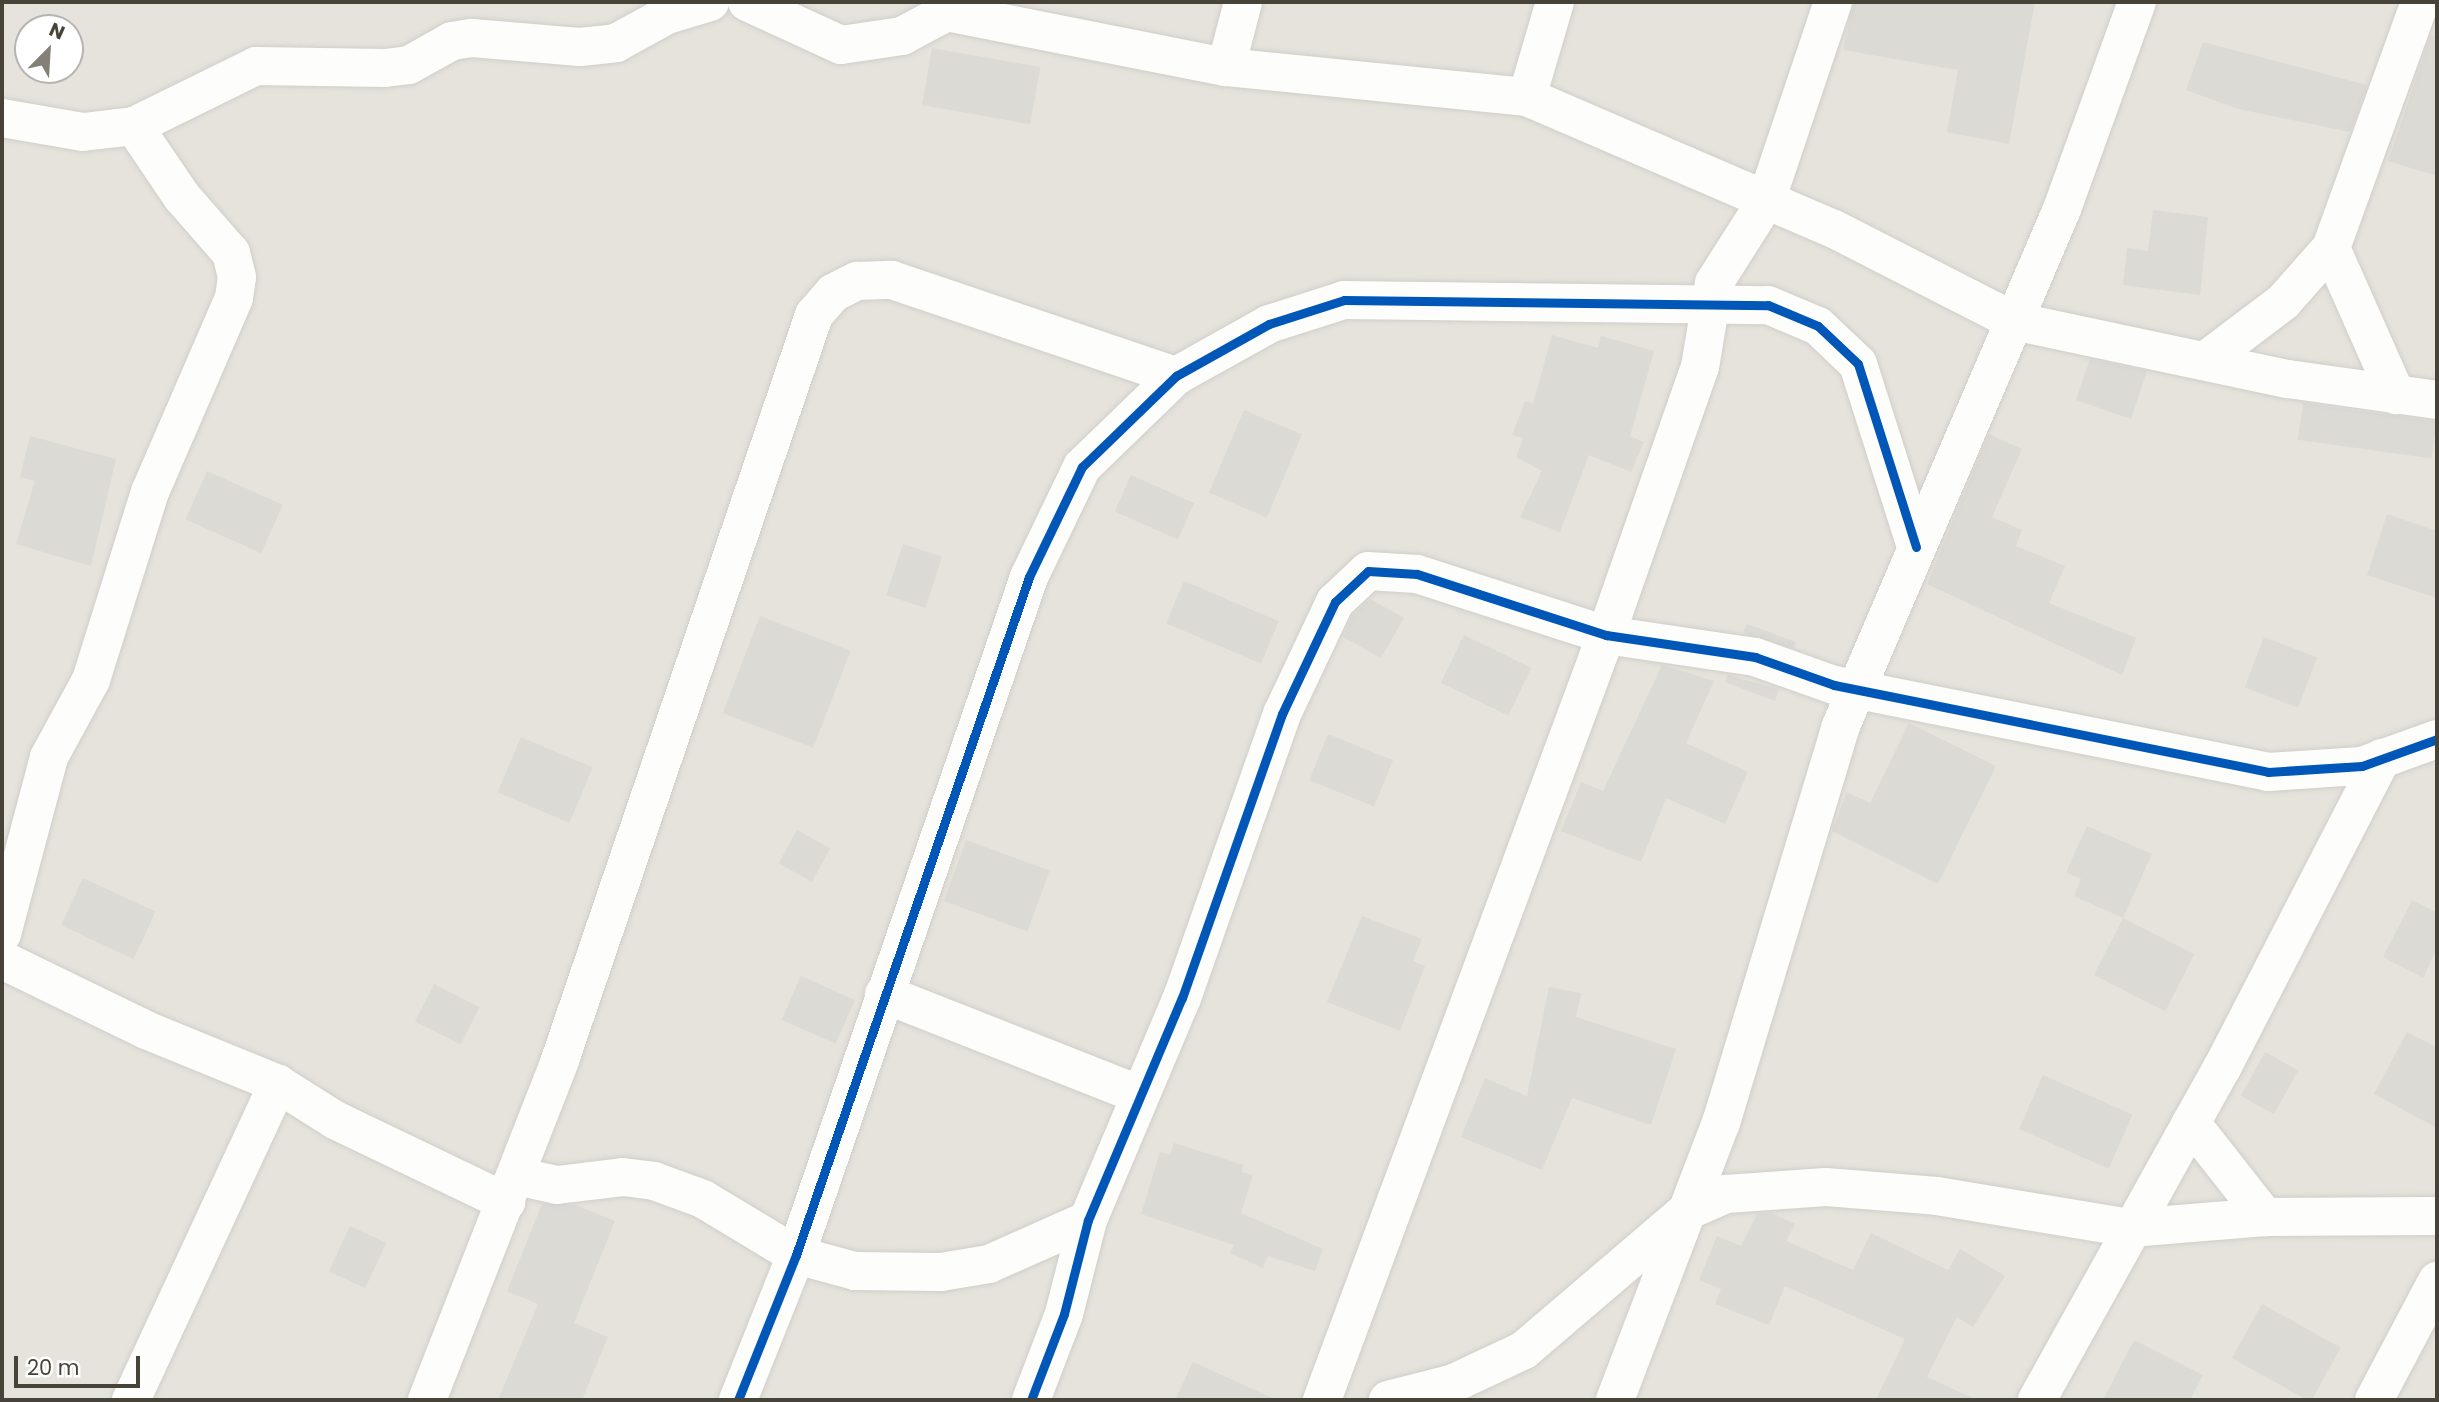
<!DOCTYPE html>
<style>
body{margin:0}
#map{position:relative;width:2439px;height:1402px;overflow:hidden;background:#f2f1ec;font-family:Poppins,sans-serif}
div>[style]{position:absolute}
.residential>*{inset:0;background:#e5e3db}
.building>*{inset:0;background:#dbdad5;transform-origin:0 0}
.roads{filter:drop-shadow(0 0 2px #d0ceca) drop-shadow(0 0 2px #d0ceca)}
.minor>*{height:38px;margin:-19px;padding:0 19px;transform-origin:19px;border-radius:19px;background:#fdfdfc}
.cycleway>*{height:9px;margin:-4.5px;padding:0 4.5px;transform-origin:4.5px;border-radius:4.5px;background:#0057b8}
span{translate:-50% -50%;white-space:nowrap;text-align:center;line-height:1.15;-webkit-text-stroke:5px #fff;paint-order:stroke}
.frame{position:absolute;inset:0;border:4px solid #484338;pointer-events:none}
.north{position:absolute;left:14px;top:14px;width:70px;height:70px;box-sizing:border-box;background:#fff;border:2px solid #b6b4af;border-radius:50%;rotate:24deg;font-size:19px;font-weight:700;line-height:28px;text-align:center;color:#484338}
.north::after{content:'';display:block;margin:auto;width:24px;height:32px;background:#848077;clip-path:polygon(50% 0,100% 100%,50% 72%,0 100%)}
.scale{position:absolute;left:14px;top:1356px;width:126px;height:32px;box-sizing:border-box;border:4px solid #484338;border-top:0;padding-left:9px;font-size:21px;line-height:24px;white-space:nowrap;color:#484338;-webkit-text-stroke:5px #fff;paint-order:stroke}
</style>
<div id="map">
<div class="residential">
<div style="clip-path:polygon(evenodd,2px 2px,2437px 2px,2437px 1400px,2px 1400px,2px 2px,28px 28px,70px 28px,70px 70px,28px 70px,28px 28px)"></div>
</div>
<div class="building">
<div style="clip-path:polygon(1854px 2px,2035px 2px,2009px 144px,1947px 132px,1958px 70px,1843px 50px)"></div>
<div style="clip-path:polygon(2431px 35px,2437px 36px,2437px 176px,2388px 161px)"></div>
<div style="clip-path:polygon(2203px 42px,2367px 85px,2350px 132px,2238px 109px,2186px 90px)"></div>
<div style="left:932px;top:48px;width:110px;height:58px;rotate:10deg"></div>
<div style="clip-path:polygon(2153px 210px,2208px 217px,2200px 295px,2123px 285px,2127px 248px,2148px 251px)"></div>
<div style="clip-path:polygon(1552px 335px,1598px 348px,1601px 336px,1654px 351px,1630px 436px,1644px 442px,1631px 472px,1589px 455px,1560px 532px,1520px 517px,1542px 471px,1516px 457px,1523px 438px,1512px 435px,1525px 401px,1533px 404px)"></div>
<div style="clip-path:polygon(2090px 359px,2147px 371px,2131px 419px,2076px 400px)"></div>
<div style="left:2303px;top:403px;width:135px;height:37px;rotate:8deg"></div>
<div style="left:1244px;top:410px;width:63px;height:90px;rotate:23deg"></div>
<div style="clip-path:polygon(1989px 434px,2022px 449px,1992px 517px,2022px 530px,2016px 546px,2065px 566px,2049px 603px,2136px 638px,2122px 675px,1927px 584px)"></div>
<div style="clip-path:polygon(30px 436px,116px 459px,91px 566px,16px 544px,35px 481px,20px 477px)"></div>
<div style="left:207px;top:471px;width:83px;height:53px;rotate:24deg"></div>
<div style="left:1131px;top:475px;width:69px;height:40px;rotate:24deg"></div>
<div style="clip-path:polygon(2387px 514px,2437px 531px,2437px 598px,2367px 575px)"></div>
<div style="left:903px;top:544px;width:41px;height:54px;rotate:18deg"></div>
<div style="left:1184px;top:581px;width:103px;height:46px;rotate:23deg"></div>
<div style="clip-path:polygon(1370px 599px,1404px 618px,1381px 658px,1343px 637px,1353px 615px)"></div>
<div style="left:760px;top:616px;width:97px;height:104px;rotate:21deg"></div>
<div style="clip-path:polygon(1747px 624px,1796px 642px,1794px 648px,1743px 633px)"></div>
<div style="left:1464px;top:635px;width:75px;height:53px;rotate:26deg"></div>
<div style="left:2264px;top:637px;width:57px;height:54px;rotate:21deg"></div>
<div style="clip-path:polygon(1662px 665px,1714px 681px,1686px 743px,1748px 772px,1725px 824px,1666px 798px,1641px 862px,1561px 831px,1581px 782px,1603px 791px)"></div>
<div style="clip-path:polygon(1728px 675px,1779px 689px,1775px 701px,1725px 682px)"></div>
<div style="clip-path:polygon(1909px 723px,1996px 766px,1938px 884px,1832px 831px,1847px 792px,1870px 803px)"></div>
<div style="left:1328px;top:734px;width:70px;height:50px;rotate:22deg"></div>
<div style="left:521px;top:737px;width:78px;height:60px;rotate:23deg"></div>
<div style="clip-path:polygon(2087px 826px,2152px 854px,2123px 918px,2074px 896px,2081px 879px,2066px 872px)"></div>
<div style="left:797px;top:830px;width:38px;height:38px;rotate:29deg"></div>
<div style="left:966px;top:840px;width:89px;height:65px;rotate:20deg"></div>
<div style="left:83px;top:878px;width:80px;height:52px;rotate:25deg"></div>
<div style="clip-path:polygon(2412px 900px,2437px 913px,2437px 949px,2423px 978px,2383px 957px)"></div>
<div style="clip-path:polygon(1362px 916px,1422px 939px,1413px 961px,1425px 966px,1400px 1031px,1327px 1002px)"></div>
<div style="left:2123px;top:918px;width:80px;height:64px;rotate:27deg"></div>
<div style="left:801px;top:976px;width:59px;height:48px;rotate:24deg"></div>
<div style="left:434px;top:984px;width:51px;height:42px;rotate:27deg"></div>
<div style="clip-path:polygon(1549px 987px,1581px 993px,1576px 1017px,1676px 1049px,1651px 1125px,1572px 1098px,1542px 1170px,1461px 1137px,1485px 1078px,1527px 1096px)"></div>
<div style="clip-path:polygon(2407px 1032px,2437px 1047px,2437px 1128px,2374px 1094px)"></div>
<div style="left:2265px;top:1052px;width:38px;height:50px;rotate:29deg"></div>
<div style="left:2043px;top:1075px;width:98px;height:59px;rotate:24deg"></div>
<div style="clip-path:polygon(1174px 1143px,1244px 1165px,1241px 1172px,1253px 1175px,1241px 1213px,1323px 1249px,1315px 1271px,1268px 1256px,1263px 1268px,1230px 1253px,1234px 1245px,1141px 1214px,1160px 1152px,1170px 1155px)"></div>
<div style="clip-path:polygon(542px 1204px,575px 1205px,615px 1221px,574px 1323px,608px 1337px,582px 1400px,498px 1400px,538px 1304px,507px 1291px)"></div>
<div style="clip-path:polygon(1772px 1213px,1795px 1224px,1786px 1241px,1853px 1270px,1871px 1233px,1948px 1270px,1960px 1249px,2005px 1276px,1973px 1327px,1957px 1317px,1927px 1377px,1977px 1400px,1876px 1400px,1905px 1339px,1785px 1286px,1769px 1325px,1715px 1304px,1721px 1289px,1699px 1280px,1717px 1236px,1741px 1246px,1757px 1214px)"></div>
<div style="left:350px;top:1226px;width:40px;height:50px;rotate:25deg"></div>
<div style="left:2262px;top:1304px;width:90px;height:62px;rotate:29deg"></div>
<div style="clip-path:polygon(2134px 1340px,2203px 1375px,2190px 1400px,2103px 1400px)"></div>
<div style="clip-path:polygon(1193px 1362px,1277px 1400px,1175px 1400px)"></div>
</div>
<div class="roads">
<div class="minor">
<div style="left:747px;top:2px;width:103px;rotate:24.6deg"></div>
<div style="left:841px;top:45px;width:62px;rotate:-8.4deg"></div>
<div style="left:902px;top:36px;width:51px;rotate:-28.1deg"></div>
<div style="left:947px;top:12px;width:284px;rotate:11.2deg"></div>
<div style="left:1226px;top:67px;width:302px;rotate:5.7deg"></div>
<div style="left:1527px;top:97px;width:334px;rotate:23.3deg"></div>
<div style="left:1834px;top:229px;width:202px;rotate:27.1deg"></div>
<div style="left:2014px;top:321px;width:280px;rotate:12deg"></div>
<div style="left:2288px;top:379px;width:150px;rotate:8deg"></div>
<div style="left:1226px;top:67px;width:67px;rotate:-75.3deg"></div>
<div style="left:1527px;top:97px;width:99px;rotate:-73.6deg"></div>
<div style="left:2px;top:118px;width:82px;rotate:9.8deg"></div>
<div style="left:83px;top:132px;width:51px;rotate:-6.7deg"></div>
<div style="left:134px;top:126px;width:136px;rotate:-26.2deg"></div>
<div style="left:256px;top:66px;width:129px;rotate:0.9deg"></div>
<div style="left:385px;top:68px;width:24px;rotate:-7deg"></div>
<div style="left:409px;top:65px;width:49px;rotate:-29.2deg"></div>
<div style="left:452px;top:41px;width:20px;rotate:-9deg"></div>
<div style="left:472px;top:38px;width:108px;rotate:4.8deg"></div>
<div style="left:580px;top:47px;width:36px;rotate:-6deg"></div>
<div style="left:616px;top:43px;width:58px;rotate:-28.8deg"></div>
<div style="left:667px;top:15px;width:45px;rotate:-16.8deg"></div>
<div style="left:2331px;top:248px;width:161px;rotate:66.1deg"></div>
<div style="left:2205px;top:361px;width:98px;rotate:-37.1deg"></div>
<div style="left:2283px;top:302px;width:72px;rotate:-48.4deg"></div>
<div style="left:2331px;top:248px;width:262px;rotate:-70.1deg"></div>
<div style="left:2px;top:934px;width:183px;rotate:-75.1deg"></div>
<div style="left:49px;top:757px;width:88px;rotate:-61.4deg"></div>
<div style="left:91px;top:680px;width:197px;rotate:-72.6deg"></div>
<div style="left:150px;top:492px;width:211px;rotate:-66.6deg"></div>
<div style="left:234px;top:298px;width:21px;rotate:-82deg"></div>
<div style="left:237px;top:277px;width:25px;rotate:-104deg"></div>
<div style="left:231px;top:253px;width:74px;rotate:-131.2deg"></div>
<div style="left:182px;top:197px;width:86px;rotate:-124.1deg"></div>
<div style="left:2px;top:960px;width:160px;rotate:25.9deg"></div>
<div style="left:146px;top:1030px;width:143px;rotate:22.2deg"></div>
<div style="left:278px;top:1084px;width:67px;rotate:32.3deg"></div>
<div style="left:335px;top:1120px;width:190px;rotate:25.6deg"></div>
<div style="left:884px;top:994px;width:273px;rotate:21.5deg"></div>
<div style="left:2191px;top:1123px;width:120px;rotate:51.8deg"></div>
<div style="left:516px;top:1176px;width:42px;rotate:12.4deg"></div>
<div style="left:557px;top:1185px;width:66px;rotate:-6.9deg"></div>
<div style="left:623px;top:1177px;width:31px;rotate:7deg"></div>
<div style="left:654px;top:1181px;width:52px;rotate:20.2deg"></div>
<div style="left:703px;top:1199px;width:109px;rotate:31.1deg"></div>
<div style="left:796px;top:1255px;width:61px;rotate:15.2deg"></div>
<div style="left:855px;top:1271px;width:86px;rotate:0.7deg"></div>
<div style="left:941px;top:1272px;width:49px;rotate:-9.5deg"></div>
<div style="left:989px;top:1264px;width:108px;rotate:-24deg"></div>
<div style="left:131px;top:1400px;width:349px;rotate:-65.1deg"></div>
<div style="left:427px;top:1400px;width:365px;rotate:-68.6deg"></div>
<div style="left:560px;top:1060px;width:787px;rotate:-71.17deg"></div>
<div style="left:814px;top:315px;width:29px;rotate:-49deg"></div>
<div style="left:833px;top:293px;width:27px;rotate:-27deg"></div>
<div style="left:857px;top:281px;width:35px;rotate:-2deg"></div>
<div style="left:892px;top:280px;width:300px;rotate:18.7deg"></div>
<div style="left:738px;top:1400px;width:156px;rotate:-68.2deg"></div>
<div style="left:796px;top:1255px;width:717px;rotate:-71.03deg"></div>
<div style="left:1029px;top:577px;width:122px;rotate:-64.3deg"></div>
<div style="left:1082px;top:467px;width:131px;rotate:-44.1deg"></div>
<div style="left:1176px;top:376px;width:107px;rotate:-29.2deg"></div>
<div style="left:1269px;top:324px;width:79px;rotate:-17.7deg"></div>
<div style="left:1344px;top:300px;width:424px;rotate:0.7deg"></div>
<div style="left:1768px;top:305px;width:54px;rotate:22.8deg"></div>
<div style="left:1818px;top:326px;width:55px;rotate:43.5deg"></div>
<div style="left:1858px;top:364px;width:192px;rotate:72.4deg"></div>
<div style="left:1031px;top:1400px;width:92px;rotate:-69deg"></div>
<div style="left:1064px;top:1314px;width:97px;rotate:-75.7deg"></div>
<div style="left:1088px;top:1220px;width:241px;rotate:-67.1deg"></div>
<div style="left:1182px;top:998px;width:301px;rotate:-70.6deg"></div>
<div style="left:1282px;top:714px;width:124px;rotate:-64.7deg"></div>
<div style="left:1335px;top:602px;width:45px;rotate:-43.2deg"></div>
<div style="left:1368px;top:571px;width:49px;rotate:3.5deg"></div>
<div style="left:1417px;top:574px;width:199px;rotate:17.9deg"></div>
<div style="left:1606px;top:635px;width:151px;rotate:8.4deg"></div>
<div style="left:1755px;top:657px;width:84px;rotate:19.5deg"></div>
<div style="left:1834px;top:685px;width:443px;rotate:11.3deg"></div>
<div style="left:2268px;top:772px;width:94px;rotate:-3.7deg"></div>
<div style="left:2362px;top:766px;width:80px;rotate:-19.8deg"></div>
<div style="left:1322px;top:1400px;width:816px;rotate:-69.63deg"></div>
<div style="left:1606px;top:635px;width:284px;rotate:-70.7deg"></div>
<div style="left:1700px;top:367px;width:85px;rotate:-80.5deg"></div>
<div style="left:1714px;top:283px;width:97px;rotate:-57.6deg"></div>
<div style="left:1766px;top:201px;width:210px;rotate:-71.4deg"></div>
<div style="left:1388px;top:1400px;width:68px;rotate:-14.4deg"></div>
<div style="left:1454px;top:1383px;width:77px;rotate:-25.2deg"></div>
<div style="left:1524px;top:1350px;width:214px;rotate:-40.5deg"></div>
<div style="left:1687px;top:1211px;width:43px;rotate:-23.6deg"></div>
<div style="left:1726px;top:1194px;width:100px;rotate:-4deg"></div>
<div style="left:1826px;top:1187px;width:111px;rotate:4.6deg"></div>
<div style="left:1937px;top:1196px;width:197px;rotate:9.4deg"></div>
<div style="left:2131px;top:1228px;width:134px;rotate:-4.7deg"></div>
<div style="left:2265px;top:1217px;width:172px;rotate:-0.3deg"></div>
<div style="left:1615px;top:1400px;width:297px;rotate:-69.1deg"></div>
<div style="left:1721px;top:1123px;width:413px;rotate:-73.2deg"></div>
<div style="left:1840px;top:728px;width:564px;rotate:-66.84deg"></div>
<div style="left:2062px;top:209px;width:220px;rotate:-70.1deg"></div>
<div style="left:2037px;top:1400px;width:380px;rotate:-60.9deg"></div>
<div style="left:2222px;top:1068px;width:349px;rotate:-62.7deg"></div>
<div style="left:2374px;top:1400px;width:135px;rotate:-62.1deg"></div>
</div>
</div>
<div class="cycleway">
<div style="left:738px;top:1400px;width:156px;rotate:-68.2deg"></div>
<div style="left:796px;top:1255px;width:717px;rotate:-71.03deg"></div>
<div style="left:1029px;top:577px;width:122px;rotate:-64.3deg"></div>
<div style="left:1082px;top:467px;width:131px;rotate:-44.1deg"></div>
<div style="left:1176px;top:376px;width:107px;rotate:-29.2deg"></div>
<div style="left:1269px;top:324px;width:79px;rotate:-17.7deg"></div>
<div style="left:1344px;top:300px;width:424px;rotate:0.7deg"></div>
<div style="left:1768px;top:305px;width:54px;rotate:22.8deg"></div>
<div style="left:1818px;top:326px;width:55px;rotate:43.5deg"></div>
<div style="left:1858px;top:364px;width:192px;rotate:72.4deg"></div>
<div style="left:1031px;top:1400px;width:92px;rotate:-69deg"></div>
<div style="left:1064px;top:1314px;width:97px;rotate:-75.7deg"></div>
<div style="left:1088px;top:1220px;width:241px;rotate:-67.1deg"></div>
<div style="left:1182px;top:998px;width:301px;rotate:-70.6deg"></div>
<div style="left:1282px;top:714px;width:124px;rotate:-64.7deg"></div>
<div style="left:1335px;top:602px;width:45px;rotate:-43.2deg"></div>
<div style="left:1368px;top:571px;width:49px;rotate:3.5deg"></div>
<div style="left:1417px;top:574px;width:199px;rotate:17.9deg"></div>
<div style="left:1606px;top:635px;width:151px;rotate:8.4deg"></div>
<div style="left:1755px;top:657px;width:84px;rotate:19.5deg"></div>
<div style="left:1834px;top:685px;width:443px;rotate:11.3deg"></div>
<div style="left:2268px;top:772px;width:94px;rotate:-3.7deg"></div>
<div style="left:2362px;top:766px;width:80px;rotate:-19.8deg"></div>
</div>
<div class="frame"></div>
<div class="north">N</div>
<div class="scale">20 m</div>
</div>
